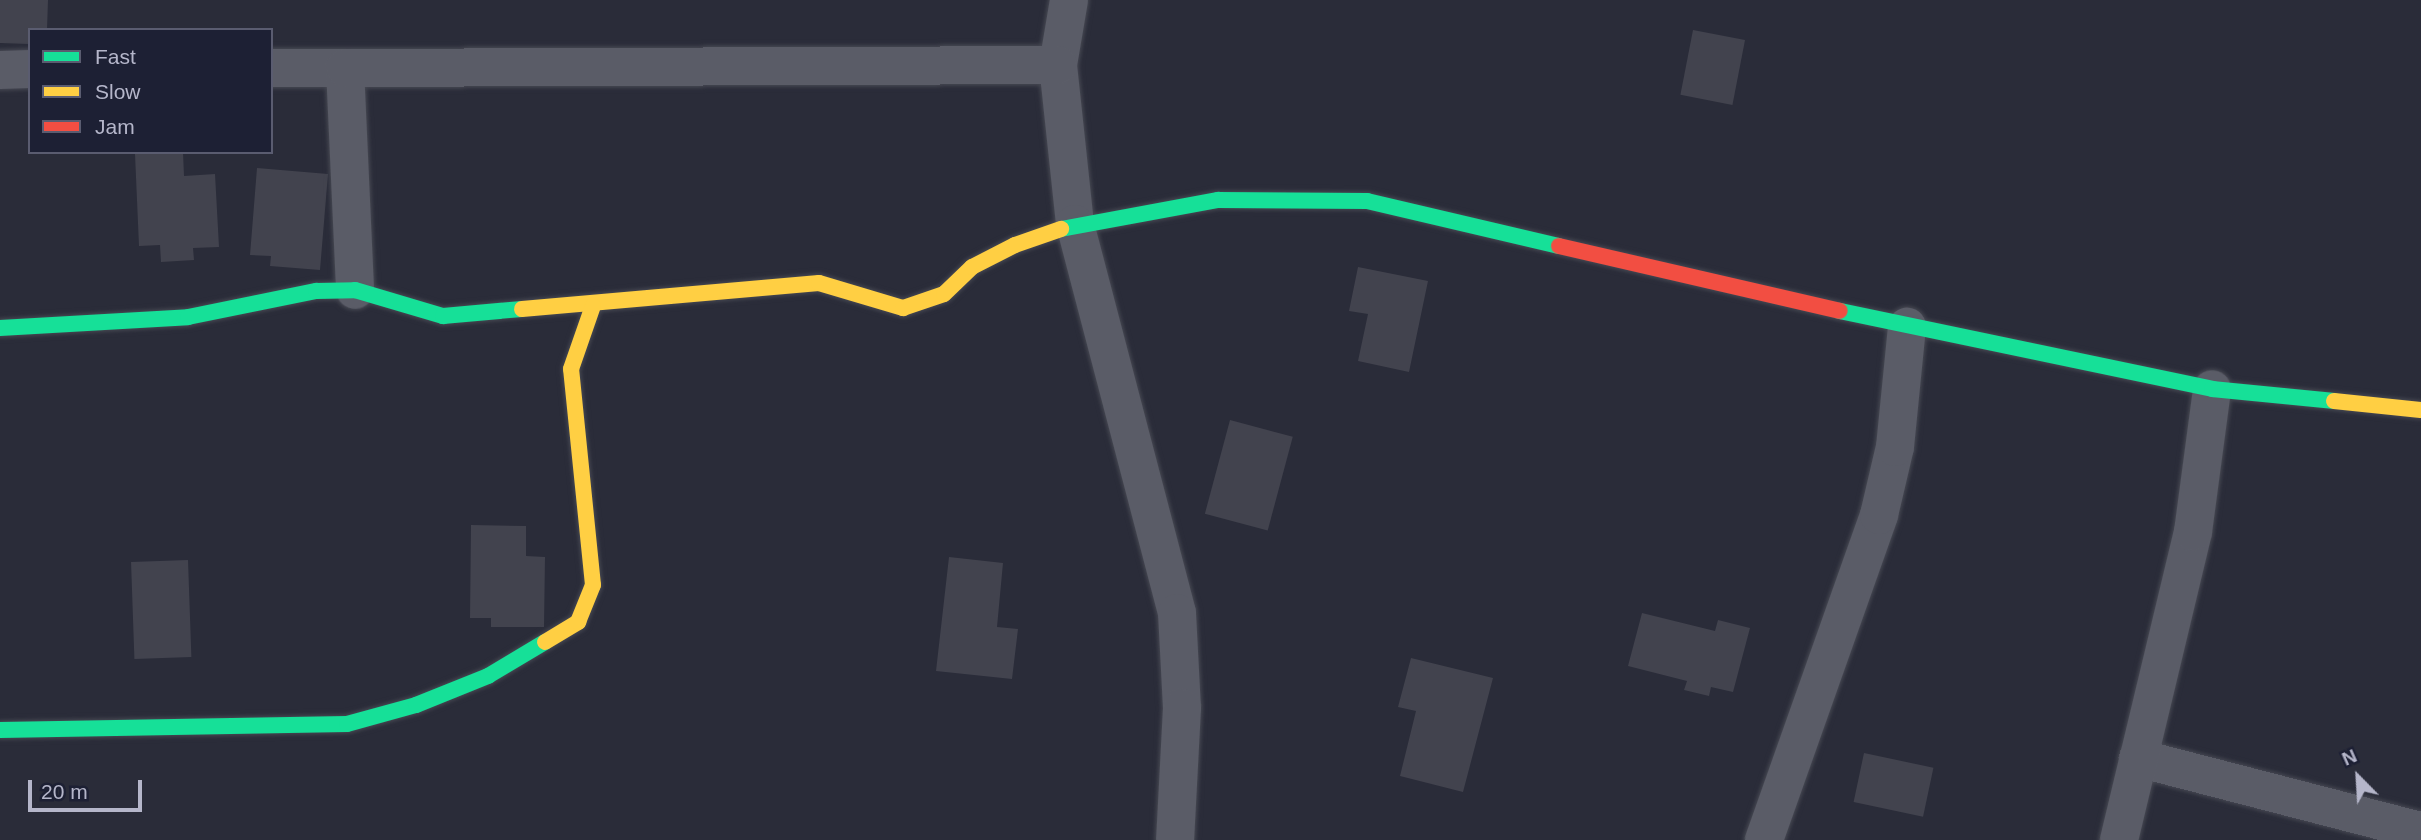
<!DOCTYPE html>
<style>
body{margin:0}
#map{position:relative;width:2421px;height:840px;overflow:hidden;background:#2a2c39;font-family:Arial,sans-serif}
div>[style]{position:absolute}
.building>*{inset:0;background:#42434e;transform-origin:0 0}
.roads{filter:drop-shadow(0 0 2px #464852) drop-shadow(0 0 2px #464852)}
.street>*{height:38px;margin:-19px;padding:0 19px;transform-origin:19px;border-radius:19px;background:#5a5c67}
.fast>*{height:16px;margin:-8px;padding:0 8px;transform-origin:8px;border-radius:8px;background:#16e098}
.slow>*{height:16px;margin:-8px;padding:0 8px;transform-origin:8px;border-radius:8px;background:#ffcf43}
.jam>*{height:16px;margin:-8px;padding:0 8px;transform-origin:8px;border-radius:8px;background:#f24e42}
span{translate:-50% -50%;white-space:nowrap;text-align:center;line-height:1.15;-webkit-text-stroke:6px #1d2034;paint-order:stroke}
.legend{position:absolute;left:28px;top:28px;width:245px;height:126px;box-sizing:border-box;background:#1d2034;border:2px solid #5a5c70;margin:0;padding:9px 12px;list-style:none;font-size:21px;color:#b5b6ca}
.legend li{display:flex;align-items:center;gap:14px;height:35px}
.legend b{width:35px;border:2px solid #5a5c70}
.north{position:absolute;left:2323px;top:742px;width:70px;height:70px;-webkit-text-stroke:5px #1d2034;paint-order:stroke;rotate:336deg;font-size:19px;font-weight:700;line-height:28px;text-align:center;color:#b5b6ca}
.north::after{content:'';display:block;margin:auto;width:24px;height:32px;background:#b5b6ca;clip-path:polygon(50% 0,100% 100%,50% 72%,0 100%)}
.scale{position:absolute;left:28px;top:780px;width:114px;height:32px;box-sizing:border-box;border:4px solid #b5b6ca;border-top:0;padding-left:9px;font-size:21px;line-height:24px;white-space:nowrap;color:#b5b6ca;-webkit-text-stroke:5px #1d2034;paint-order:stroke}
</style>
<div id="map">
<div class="building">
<div style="clip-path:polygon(0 0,48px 0,47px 30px,30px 30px,30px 44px,0 43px)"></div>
<div style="left:1693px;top:30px;width:53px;height:66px;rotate:11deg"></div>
<div style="clip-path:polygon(183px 152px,184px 176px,215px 174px,219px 247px,193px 248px,194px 260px,161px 262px,160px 245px,139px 246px,135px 154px)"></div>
<div style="clip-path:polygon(257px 168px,328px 174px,320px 270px,270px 266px,271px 256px,250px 255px)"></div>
<div style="clip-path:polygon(1358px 267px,1428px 281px,1409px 372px,1358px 361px,1368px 314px,1349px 311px)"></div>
<div style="left:1230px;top:420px;width:65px;height:97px;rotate:15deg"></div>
<div style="clip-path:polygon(471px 525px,526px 526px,526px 556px,545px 557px,544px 627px,491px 627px,491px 618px,470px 618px)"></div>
<div style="clip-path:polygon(949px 557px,1003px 563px,997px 627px,1018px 629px,1012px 679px,936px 671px)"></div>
<div style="left:188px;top:560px;width:97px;height:57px;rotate:88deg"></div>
<div style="clip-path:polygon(1642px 613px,1715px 631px,1718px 620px,1750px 628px,1733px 692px,1711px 687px,1709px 696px,1684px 690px,1687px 681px,1628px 666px)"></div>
<div style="clip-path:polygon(1411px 658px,1493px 678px,1463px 792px,1400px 776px,1416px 711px,1398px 707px)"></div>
<div style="left:1864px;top:753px;width:71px;height:50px;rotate:12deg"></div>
</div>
<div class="roads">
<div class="street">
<div style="left:1069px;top:0;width:66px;rotate:99.6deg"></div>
<div style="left:1058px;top:65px;width:160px;rotate:83.9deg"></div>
<div style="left:1075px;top:224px;width:402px;rotate:75.3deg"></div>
<div style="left:1177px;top:613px;width:95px;rotate:87deg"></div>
<div style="left:1182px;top:708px;width:132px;rotate:93deg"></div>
<div style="left:271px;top:68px;width:74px"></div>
<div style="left:345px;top:68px;width:222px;rotate:87.4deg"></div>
<div style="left:345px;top:68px;width:713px;rotate:-0.24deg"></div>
<div style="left:0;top:70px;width:30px;rotate:-2deg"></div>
<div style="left:2138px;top:758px;width:292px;rotate:14.5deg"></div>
<div style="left:1764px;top:840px;width:345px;rotate:-70.5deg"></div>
<div style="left:1879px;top:515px;width:70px;rotate:-76.8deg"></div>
<div style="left:1895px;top:447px;width:121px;rotate:-84.3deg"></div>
<div style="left:2119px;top:840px;width:317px;rotate:-76.5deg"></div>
<div style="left:2193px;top:532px;width:144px;rotate:-82.4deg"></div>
</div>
<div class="fast">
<div style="left:1061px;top:229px;width:160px;rotate:-10.5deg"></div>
<div style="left:1218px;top:200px;width:149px;rotate:0.4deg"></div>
<div style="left:1367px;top:201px;width:197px;rotate:13.2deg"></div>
<div style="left:1840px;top:311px;width:380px;rotate:11.8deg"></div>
<div style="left:2212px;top:389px;width:123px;rotate:5.6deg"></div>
<div style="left:0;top:328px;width:188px;rotate:-3.3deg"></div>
<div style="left:188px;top:317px;width:131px;rotate:-11.5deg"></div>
<div style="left:316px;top:291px;width:39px;rotate:-1deg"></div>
<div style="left:355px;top:290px;width:92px;rotate:16.5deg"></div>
<div style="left:443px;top:316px;width:79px;rotate:-5.1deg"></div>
<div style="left:0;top:730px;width:347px;rotate:-1deg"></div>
<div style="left:347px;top:724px;width:72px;rotate:-15.4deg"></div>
<div style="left:416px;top:705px;width:78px;rotate:-21.9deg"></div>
<div style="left:488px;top:676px;width:66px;rotate:-30.8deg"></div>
</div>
<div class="slow">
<div style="left:522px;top:309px;width:298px;rotate:-5deg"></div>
<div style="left:819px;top:283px;width:88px;rotate:16.6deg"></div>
<div style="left:903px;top:308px;width:43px;rotate:-18.9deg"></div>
<div style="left:944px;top:294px;width:39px;rotate:-44deg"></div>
<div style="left:972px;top:267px;width:48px;rotate:-27.1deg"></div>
<div style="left:1015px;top:245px;width:49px;rotate:-19.2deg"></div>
<div style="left:2334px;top:401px;width:87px;rotate:5.9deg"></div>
<div style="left:545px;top:642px;width:39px;rotate:-31deg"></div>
<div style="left:578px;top:622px;width:40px;rotate:-68deg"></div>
<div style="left:593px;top:585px;width:217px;rotate:-95.8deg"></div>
<div style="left:571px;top:369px;width:67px;rotate:-70.8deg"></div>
</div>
<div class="jam">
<div style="left:1559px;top:246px;width:288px;rotate:13deg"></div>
</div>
</div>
<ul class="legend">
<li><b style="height:9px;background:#16e098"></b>Fast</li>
<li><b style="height:9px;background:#ffcf43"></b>Slow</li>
<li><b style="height:9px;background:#f24e42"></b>Jam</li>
</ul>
<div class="north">N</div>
<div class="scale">20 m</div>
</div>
